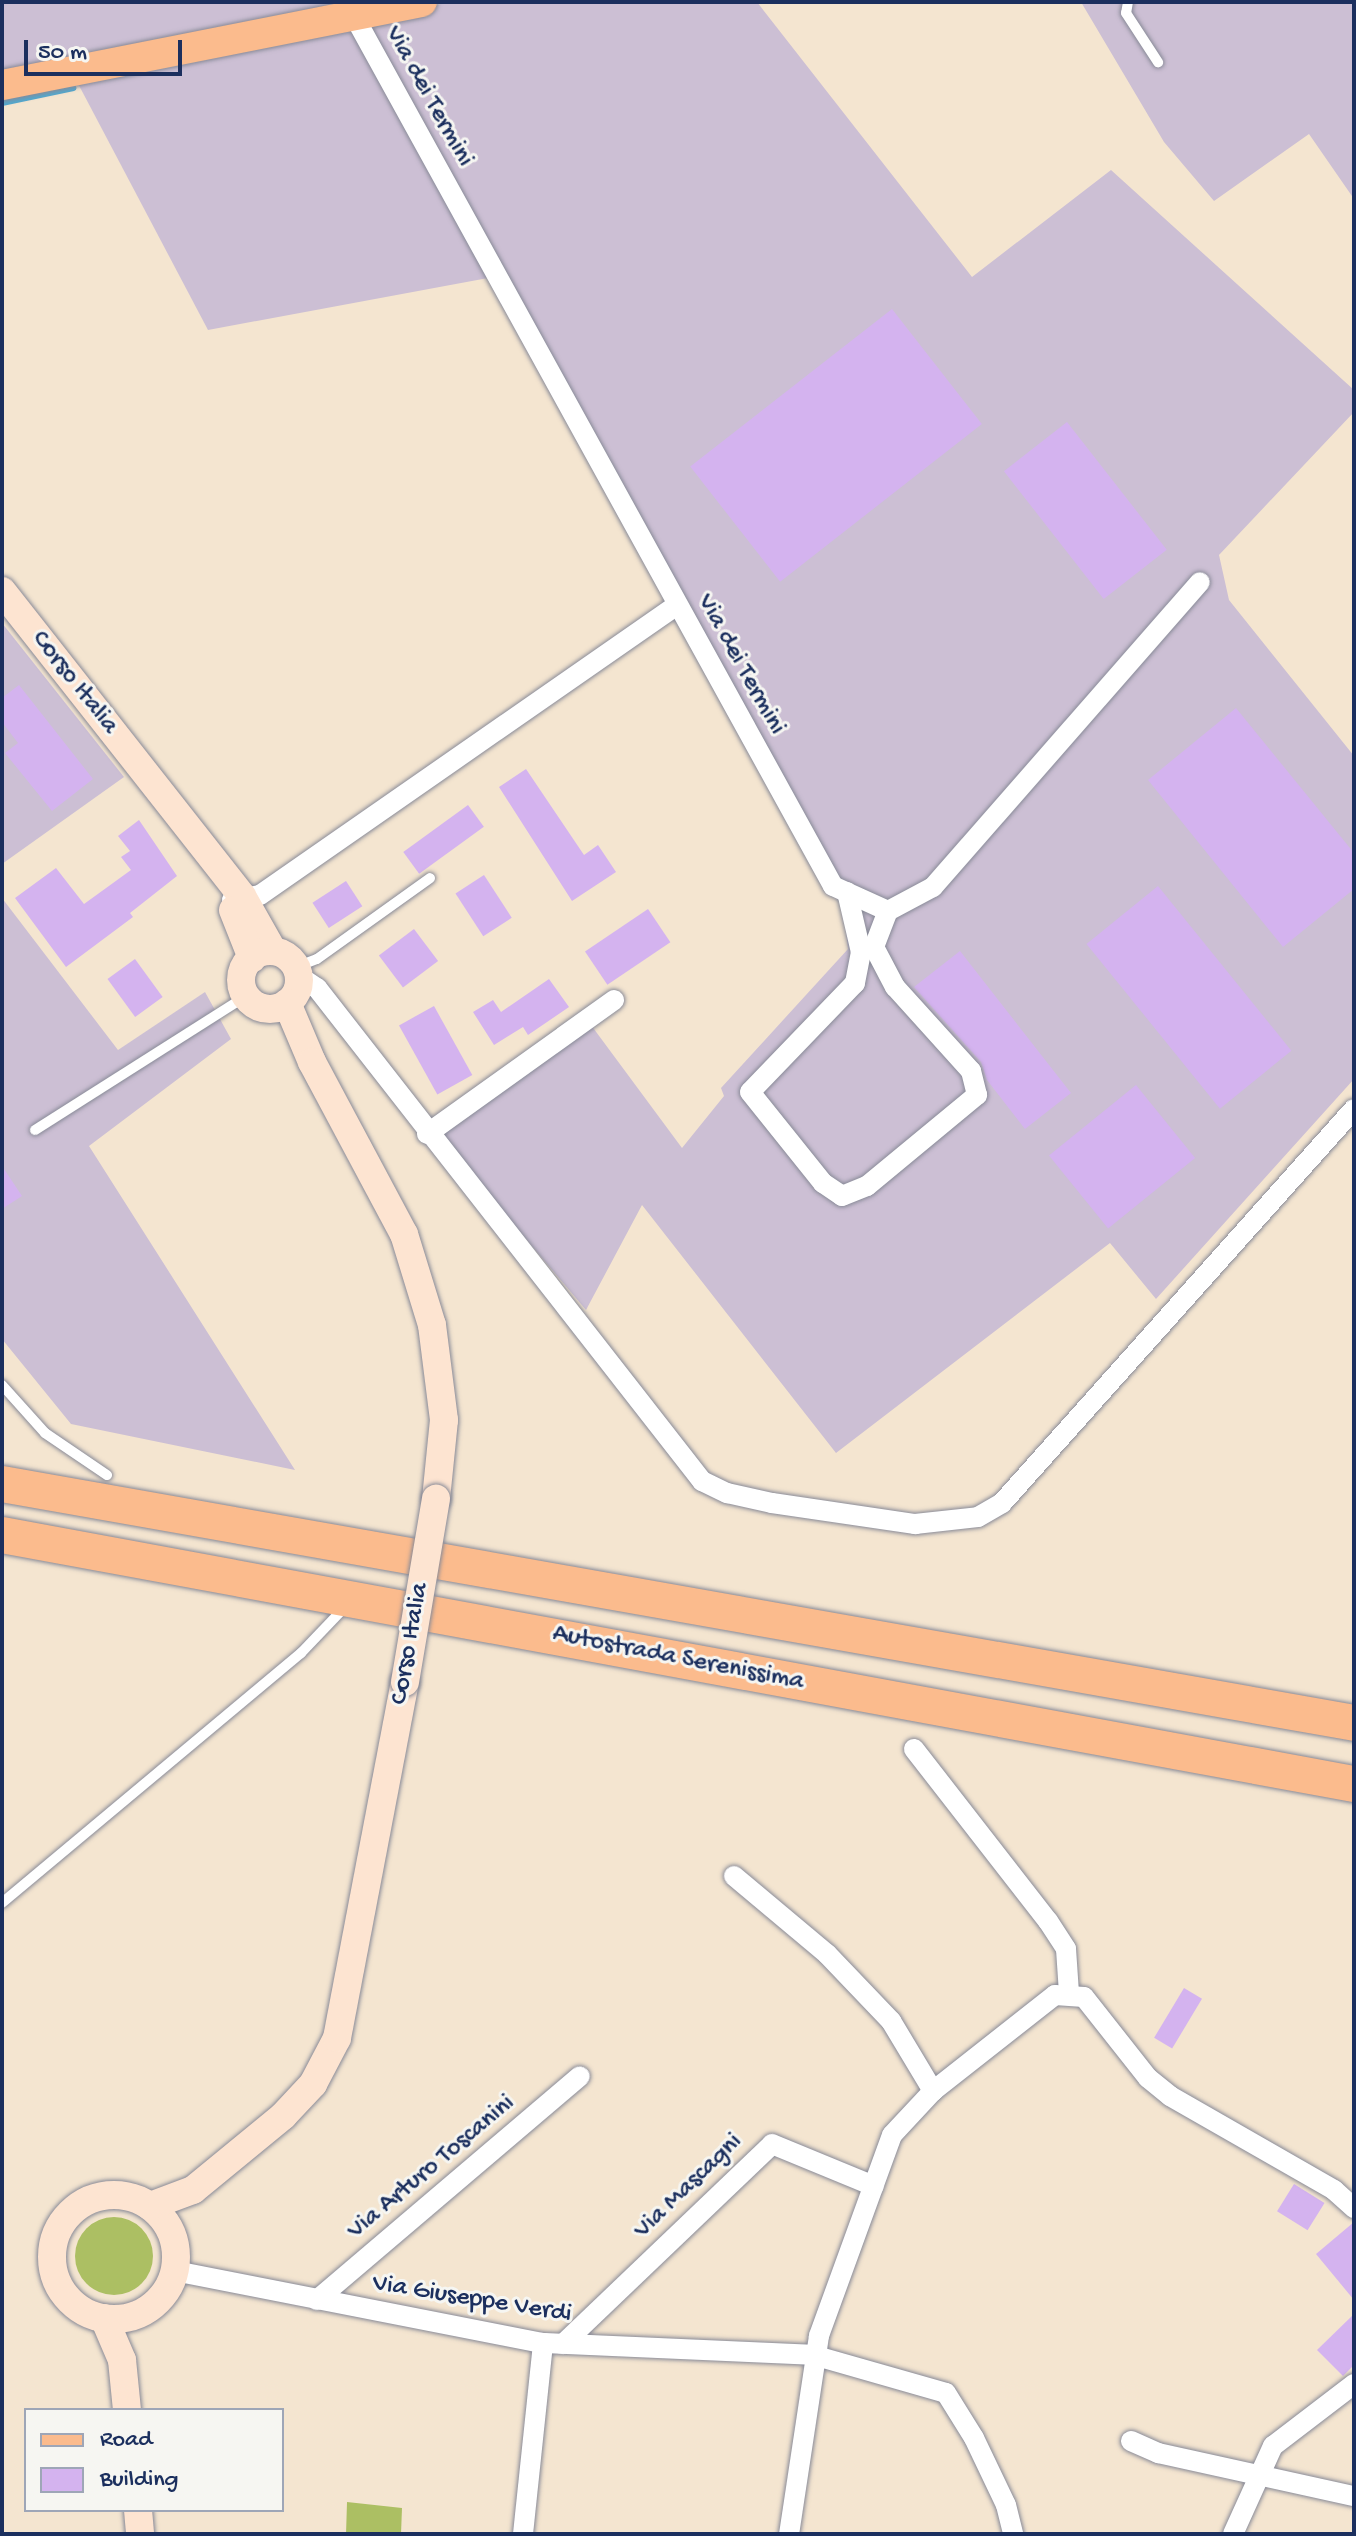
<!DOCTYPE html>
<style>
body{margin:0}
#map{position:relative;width:1356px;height:2536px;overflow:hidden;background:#f4e5d0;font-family:"Gochi Hand",sans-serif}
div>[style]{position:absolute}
.industrial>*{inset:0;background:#ccbfd4}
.green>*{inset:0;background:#acbf63}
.round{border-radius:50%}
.stream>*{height:6px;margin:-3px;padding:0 3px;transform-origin:3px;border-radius:3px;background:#52a8ce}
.building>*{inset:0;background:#d4b3ef;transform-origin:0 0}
.roads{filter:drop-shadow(0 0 2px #888a97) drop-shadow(0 0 2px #888a97)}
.lane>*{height:10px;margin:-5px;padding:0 5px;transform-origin:5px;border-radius:5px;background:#fff}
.street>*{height:20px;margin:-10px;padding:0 10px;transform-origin:10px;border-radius:10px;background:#fff}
.secondary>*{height:28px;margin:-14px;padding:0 14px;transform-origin:14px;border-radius:14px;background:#fde4d1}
.secondary>.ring{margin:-14px;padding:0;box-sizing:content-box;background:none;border:28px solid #fde4d1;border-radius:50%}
.primary>*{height:30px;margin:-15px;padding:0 15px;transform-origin:15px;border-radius:15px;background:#fbbb8d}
.highway>*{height:36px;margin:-18px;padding:0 18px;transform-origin:18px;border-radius:18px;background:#fbbb8d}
.bridges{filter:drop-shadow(0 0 2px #888a97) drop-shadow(0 0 2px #888a97)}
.secondary-bridge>*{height:28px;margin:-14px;padding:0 14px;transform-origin:14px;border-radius:14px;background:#fde4d1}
span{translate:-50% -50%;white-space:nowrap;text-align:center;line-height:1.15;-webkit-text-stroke:6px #f6f6f2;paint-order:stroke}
.street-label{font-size:26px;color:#1b2f5e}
.frame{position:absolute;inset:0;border:4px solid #1b2f5e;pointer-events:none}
.legend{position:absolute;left:24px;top:2408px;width:260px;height:104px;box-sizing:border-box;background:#f6f6f2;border:2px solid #9ea6b7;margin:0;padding:10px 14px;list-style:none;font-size:24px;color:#1b2f5e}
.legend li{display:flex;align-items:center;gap:16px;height:40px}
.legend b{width:40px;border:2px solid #9ea6b7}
.scale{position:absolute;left:24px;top:40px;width:158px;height:36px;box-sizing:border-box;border:4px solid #1b2f5e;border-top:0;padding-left:10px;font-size:24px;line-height:28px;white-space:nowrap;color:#1b2f5e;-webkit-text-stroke:6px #f6f6f2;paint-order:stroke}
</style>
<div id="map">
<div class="industrial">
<div style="clip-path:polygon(2px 2px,378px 2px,2px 76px)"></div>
<div style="clip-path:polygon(451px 2px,757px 2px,972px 277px,1111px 170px,1354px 390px,1354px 412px,1219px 555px,1229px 600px,1354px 756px,1354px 1079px,1156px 1299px,1110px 1243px,836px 1453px,642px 1205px,586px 1310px,438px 1135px,591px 1025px,682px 1148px,724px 1096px,721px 1088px,848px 949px,840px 880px,365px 19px)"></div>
<div style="clip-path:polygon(1081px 2px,1354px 2px,1354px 199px,1309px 134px,1214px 201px,1164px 142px)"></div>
<div style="clip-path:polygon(352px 23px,488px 278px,208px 330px,74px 76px)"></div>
<div style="clip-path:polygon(2px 623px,124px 777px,2px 864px)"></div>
<div style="clip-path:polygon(2px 898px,118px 1050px,205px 992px,231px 1039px,89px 1146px,295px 1470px,71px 1424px,2px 1339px)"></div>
</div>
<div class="green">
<div class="round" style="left:75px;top:2217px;width:78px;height:78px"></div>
<div style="clip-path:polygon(347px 2502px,402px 2508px,401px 2534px,346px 2534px)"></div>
</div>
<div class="stream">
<div style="left:2px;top:103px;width:73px;rotate:-11.9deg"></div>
</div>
<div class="building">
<div style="left:892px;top:309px;width:146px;height:256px;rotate:52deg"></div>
<div style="left:1067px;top:422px;width:162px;height:80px;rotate:52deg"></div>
<div style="clip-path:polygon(19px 685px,93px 779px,52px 811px,5px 753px,18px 743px,2px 722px,2px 698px)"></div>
<div style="clip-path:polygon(1236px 708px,1354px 853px,1354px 889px,1283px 947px,1148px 780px)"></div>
<div style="clip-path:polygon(526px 769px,584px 855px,598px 845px,616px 872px,572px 901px,499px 787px)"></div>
<div style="left:468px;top:805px;width:27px;height:80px;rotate:54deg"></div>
<div style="clip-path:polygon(139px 820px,177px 876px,130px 913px,133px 917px,66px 967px,15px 898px,56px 868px,84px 904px,131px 870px,121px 857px,130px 851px,118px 836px)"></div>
<div style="left:484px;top:875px;width:51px;height:34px;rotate:57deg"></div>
<div style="left:346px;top:881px;width:30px;height:40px;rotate:57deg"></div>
<div style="left:1158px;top:886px;width:212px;height:92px;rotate:51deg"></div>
<div style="left:648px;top:909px;width:40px;height:76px;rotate:56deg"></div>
<div style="left:414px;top:929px;width:40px;height:44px;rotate:53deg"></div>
<div style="clip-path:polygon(960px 951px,1071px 1093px,1025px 1129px,987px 1080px,981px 1062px,914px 987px)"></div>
<div style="left:135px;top:959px;width:47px;height:34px;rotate:54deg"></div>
<div style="clip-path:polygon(549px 979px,569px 1007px,528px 1035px,523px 1027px,494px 1045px,473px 1012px,493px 1000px,501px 1012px)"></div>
<div style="left:434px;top:1006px;width:79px;height:40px;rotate:61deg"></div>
<div style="left:1136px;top:1085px;width:94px;height:112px;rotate:51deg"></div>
<div style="clip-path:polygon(2px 1166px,22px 1196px,2px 1209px)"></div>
<div style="left:1184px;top:1988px;width:21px;height:58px;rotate:31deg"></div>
<div style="left:1294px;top:2184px;width:36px;height:32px;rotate:32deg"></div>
<div style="clip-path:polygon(1354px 2222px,1354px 2300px,1316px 2254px)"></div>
<div style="clip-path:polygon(1354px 2314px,1354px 2365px,1343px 2376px,1317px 2350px)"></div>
</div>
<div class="roads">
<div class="lane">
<div style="left:1128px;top:2px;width:11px;rotate:100deg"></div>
<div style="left:1126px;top:13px;width:59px;rotate:56.9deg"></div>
<div style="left:296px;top:967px;width:22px;rotate:-21deg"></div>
<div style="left:317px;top:959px;width:139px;rotate:-35.6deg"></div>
<div style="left:35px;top:1130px;width:250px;rotate:-32.4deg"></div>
<div style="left:2px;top:1385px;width:64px;rotate:48.1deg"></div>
<div style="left:45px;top:1433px;width:75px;rotate:34.1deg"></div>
<div style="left:2px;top:1903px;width:390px;rotate:-39.9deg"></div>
<div style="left:301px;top:1653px;width:64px;rotate:-46.3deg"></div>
</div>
<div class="street">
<div style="left:354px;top:16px;width:993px;rotate:61.16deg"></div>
<div style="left:833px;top:886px;width:60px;rotate:24.4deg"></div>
<div style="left:888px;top:911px;width:51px;rotate:-28.1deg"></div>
<div style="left:933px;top:887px;width:405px;rotate:-48.8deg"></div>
<div style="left:847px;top:892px;width:62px;rotate:76.9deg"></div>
<div style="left:861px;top:952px;width:32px;rotate:101deg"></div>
<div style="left:855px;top:983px;width:151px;rotate:133.9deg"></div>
<div style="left:750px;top:1092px;width:117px;rotate:51.3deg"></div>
<div style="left:823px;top:1183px;width:23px;rotate:34deg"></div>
<div style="left:842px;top:1196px;width:27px;rotate:-22deg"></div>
<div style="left:867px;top:1186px;width:143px;rotate:-39.6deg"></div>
<div style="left:977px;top:1095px;width:25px;rotate:-104deg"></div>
<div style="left:971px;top:1071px;width:113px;rotate:-132.1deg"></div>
<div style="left:895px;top:987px;width:45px;rotate:-117.7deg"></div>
<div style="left:874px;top:947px;width:39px;rotate:-69deg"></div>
<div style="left:232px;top:900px;width:28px;rotate:-10deg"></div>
<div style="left:260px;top:895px;width:508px;rotate:-34.82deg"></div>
<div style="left:299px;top:976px;width:22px;rotate:34deg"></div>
<div style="left:317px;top:988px;width:626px;rotate:52.01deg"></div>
<div style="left:702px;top:1481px;width:28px;rotate:26deg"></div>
<div style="left:727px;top:1493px;width:46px;rotate:12.5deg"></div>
<div style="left:772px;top:1503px;width:145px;rotate:8.4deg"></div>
<div style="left:915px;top:1524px;width:63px;rotate:-6.3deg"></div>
<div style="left:978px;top:1517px;width:28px;rotate:-30deg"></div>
<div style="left:1002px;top:1503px;width:528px;rotate:-48.22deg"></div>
<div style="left:427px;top:1134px;width:230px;rotate:-35.6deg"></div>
<div style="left:914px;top:1749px;width:218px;rotate:52.1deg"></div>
<div style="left:1048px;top:1921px;width:33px;rotate:57deg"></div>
<div style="left:1066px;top:1949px;width:44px;rotate:86.1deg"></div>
<div style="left:734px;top:1876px;width:121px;rotate:40deg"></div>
<div style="left:827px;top:1954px;width:93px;rotate:46.3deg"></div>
<div style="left:891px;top:2021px;width:82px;rotate:59deg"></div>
<div style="left:933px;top:2091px;width:60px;rotate:133deg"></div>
<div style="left:892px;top:2135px;width:214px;rotate:110deg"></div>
<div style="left:819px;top:2336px;width:200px;rotate:98.6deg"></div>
<div style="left:933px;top:2091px;width:155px;rotate:-38.2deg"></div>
<div style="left:1055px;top:1995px;width:29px;rotate:4deg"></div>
<div style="left:1084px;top:1997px;width:103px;rotate:51.7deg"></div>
<div style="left:1148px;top:2078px;width:28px;rotate:39deg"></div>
<div style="left:1170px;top:2096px;width:189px;rotate:29.8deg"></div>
<div style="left:1334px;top:2190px;width:27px;rotate:42deg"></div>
<div style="left:175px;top:2271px;width:375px;rotate:11.1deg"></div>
<div style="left:543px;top:2343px;width:270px;rotate:2.5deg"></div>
<div style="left:813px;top:2355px;width:138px;rotate:15.9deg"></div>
<div style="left:946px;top:2393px;width:53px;rotate:58.1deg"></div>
<div style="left:974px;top:2438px;width:74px;rotate:64.5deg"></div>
<div style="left:1006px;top:2505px;width:30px;rotate:76deg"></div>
<div style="left:317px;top:2300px;width:345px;rotate:-40.4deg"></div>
<div style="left:563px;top:2344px;width:289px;rotate:-43.7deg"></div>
<div style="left:772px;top:2144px;width:110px;rotate:22.4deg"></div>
<div style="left:1131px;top:2441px;width:30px;rotate:24deg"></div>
<div style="left:1158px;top:2453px;width:201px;rotate:12.4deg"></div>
<div style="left:523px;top:2534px;width:192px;rotate:-84deg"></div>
<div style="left:1233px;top:2534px;width:97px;rotate:-65.6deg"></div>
<div style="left:1273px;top:2446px;width:102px;rotate:-37.4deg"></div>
</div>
<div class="secondary">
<div style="left:2px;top:591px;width:388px;rotate:51.8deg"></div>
<div style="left:242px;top:896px;width:63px;rotate:60.6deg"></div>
<div style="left:233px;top:910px;width:52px;rotate:68.4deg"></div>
<div class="ring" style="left:241px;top:951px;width:30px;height:30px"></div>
<div style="left:287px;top:1003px;width:64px;rotate:67deg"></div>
<div style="left:312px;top:1062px;width:195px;rotate:61.9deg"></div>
<div style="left:404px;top:1234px;width:95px;rotate:72.9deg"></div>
<div style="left:432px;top:1325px;width:96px;rotate:82.8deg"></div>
<div style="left:444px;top:1420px;width:79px;rotate:95.8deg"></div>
<div class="ring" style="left:52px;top:2195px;width:96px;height:96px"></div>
<div style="left:150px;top:2206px;width:46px;rotate:-20.4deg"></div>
<div style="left:193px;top:2190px;width:117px;rotate:-39.4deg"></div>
<div style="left:283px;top:2116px;width:44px;rotate:-46.8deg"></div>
<div style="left:313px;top:2084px;width:52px;rotate:-62.4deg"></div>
<div style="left:337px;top:2038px;width:362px;rotate:-79.2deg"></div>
<div style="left:104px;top:2318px;width:46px;rotate:66.8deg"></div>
<div style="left:122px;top:2360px;width:50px;rotate:84.3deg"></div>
<div style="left:138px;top:2510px;width:24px;rotate:85deg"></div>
</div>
<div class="primary">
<div style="left:2px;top:85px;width:428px;rotate:-11.2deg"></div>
</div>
<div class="highway">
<div style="left:2px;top:1484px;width:1373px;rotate:10.02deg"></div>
<div style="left:2px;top:1535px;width:1375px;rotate:10.44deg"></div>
</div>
</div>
<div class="bridges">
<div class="secondary-bridge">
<div style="left:405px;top:1682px;width:186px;rotate:-80.4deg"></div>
</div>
</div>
<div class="street-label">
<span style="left:428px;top:97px;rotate:61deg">Via dei Termini</span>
<span style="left:740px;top:665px;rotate:61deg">Via dei Termini</span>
<span style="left:74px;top:683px;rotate:52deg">Corso Italia</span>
<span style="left:411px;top:1644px;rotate:-80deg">Corso Italia</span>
<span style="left:678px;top:1659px;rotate:11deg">Autostrada Serenissima</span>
<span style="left:432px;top:2168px;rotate:-40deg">Via Arturo Toscanini</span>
<span style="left:689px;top:2187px;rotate:-44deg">Via Mascagni</span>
<span style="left:472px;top:2300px;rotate:9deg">Via Giuseppe Verdi</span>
</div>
<div class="frame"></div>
<ul class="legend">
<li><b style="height:10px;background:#fbbb8d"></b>Road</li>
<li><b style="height:22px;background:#d4b3ef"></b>Building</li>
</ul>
<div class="scale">50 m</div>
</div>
